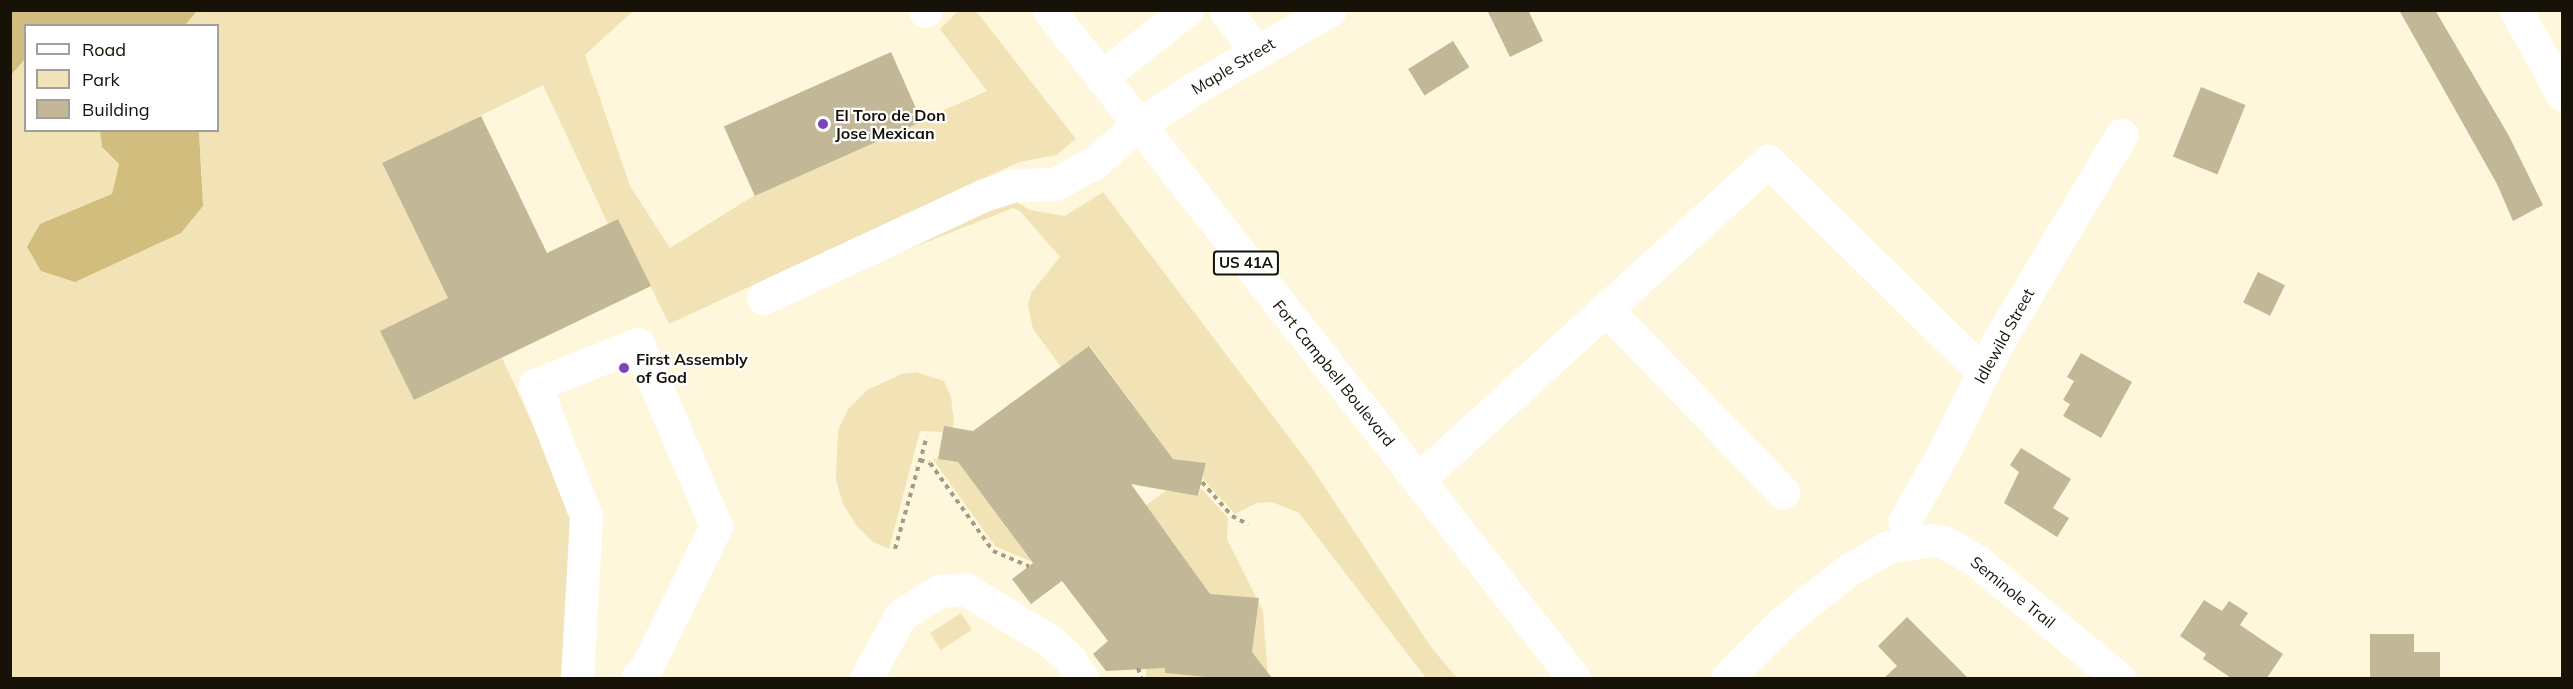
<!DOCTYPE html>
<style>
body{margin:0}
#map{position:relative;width:2573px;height:689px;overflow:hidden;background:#fff7db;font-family:Mulish,sans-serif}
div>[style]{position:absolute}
.green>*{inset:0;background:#f1e3b5;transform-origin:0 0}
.forest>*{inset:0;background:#d1be7e}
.building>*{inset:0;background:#c2b897;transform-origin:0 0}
.path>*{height:4px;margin-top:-2px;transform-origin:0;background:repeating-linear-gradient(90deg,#a29b86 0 4.5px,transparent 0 9px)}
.minor>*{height:33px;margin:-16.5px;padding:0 16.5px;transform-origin:16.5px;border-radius:16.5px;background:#fff}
.highway>*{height:33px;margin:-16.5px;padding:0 16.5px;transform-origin:16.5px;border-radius:16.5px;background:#fff}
.dots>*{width:16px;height:16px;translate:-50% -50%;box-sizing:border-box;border:3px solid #fff;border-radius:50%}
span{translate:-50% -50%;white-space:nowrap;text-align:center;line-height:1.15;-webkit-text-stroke:4.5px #fff;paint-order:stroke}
.shield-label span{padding:2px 4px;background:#fff;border:2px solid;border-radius:4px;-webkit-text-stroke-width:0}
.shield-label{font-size:15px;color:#161207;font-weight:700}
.street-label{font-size:16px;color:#161207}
.poi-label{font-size:16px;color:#161207;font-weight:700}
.left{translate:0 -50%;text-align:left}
.frame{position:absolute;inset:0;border:12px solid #161207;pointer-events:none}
.legend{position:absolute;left:24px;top:24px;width:195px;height:108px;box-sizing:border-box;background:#fff;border:2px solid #a2a09c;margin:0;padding:8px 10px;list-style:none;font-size:18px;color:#161207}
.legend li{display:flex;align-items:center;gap:12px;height:30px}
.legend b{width:30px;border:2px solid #a2a09c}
</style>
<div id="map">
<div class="green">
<div style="clip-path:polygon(197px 11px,633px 11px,585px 55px,630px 186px,670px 248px,755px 195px,987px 91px,940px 29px,958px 11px,976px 11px,1076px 139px,1056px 155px,1019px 162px,669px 324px,618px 219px,608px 224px,543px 85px,382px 164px,448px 298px,381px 331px,414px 400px,502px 358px,578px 522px,566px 678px,11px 678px,10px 75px,25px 59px,26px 130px,100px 131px,102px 147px,119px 164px,112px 194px,81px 209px,202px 176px,199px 131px,218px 130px,218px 26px,185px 25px)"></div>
<div style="clip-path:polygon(1103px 192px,1310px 465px,1431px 647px,1457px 678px,1426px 678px,1299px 513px,1272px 502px,1257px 503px,1235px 514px,1203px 479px,1206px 463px,1173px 459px,1090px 346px,1061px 367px,1033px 329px,1028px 306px,1031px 293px,1060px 257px,1020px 211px,1013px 208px,904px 251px,910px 243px,1013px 200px,1030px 210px,1065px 216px)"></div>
<div style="clip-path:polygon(916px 372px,944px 381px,951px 397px,954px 422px,953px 428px,944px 427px,943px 432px,920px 431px,889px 549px,873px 542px,856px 525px,843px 504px,836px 480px,838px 430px,849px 408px,867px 390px,902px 374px)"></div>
<div style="clip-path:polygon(932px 458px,958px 462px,1032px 562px,995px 546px)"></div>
<div style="clip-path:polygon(1201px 488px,1228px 518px,1227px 539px,1263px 611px,1268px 678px,1264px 678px,1252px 652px,1256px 600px,1210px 594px,1167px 534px,1087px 548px,1167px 490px,1199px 496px)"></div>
<div style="left:961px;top:613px;width:20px;height:37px;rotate:57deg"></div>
<div style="clip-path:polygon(1146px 668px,1165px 668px,1165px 673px,1216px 678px,1146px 678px)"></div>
</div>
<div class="forest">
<div style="clip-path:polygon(11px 10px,197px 10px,197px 11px,185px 25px,26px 26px,25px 59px,11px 75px)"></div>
<div style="clip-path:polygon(100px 131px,199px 131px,203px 206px,181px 233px,75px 282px,41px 271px,27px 247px,40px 224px,112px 194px,119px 164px,102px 147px)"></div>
</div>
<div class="building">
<div style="clip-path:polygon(1487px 10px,1528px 10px,1543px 41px,1510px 57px)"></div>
<div style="clip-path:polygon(2399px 10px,2435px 10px,2509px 136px,2543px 205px,2513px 221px,2497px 184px)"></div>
<div style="left:1453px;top:41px;width:31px;height:53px;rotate:58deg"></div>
<div style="left:891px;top:52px;width:76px;height:183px;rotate:66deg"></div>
<div style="left:2201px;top:87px;width:48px;height:75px;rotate:22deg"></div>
<div style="clip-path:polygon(481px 116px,547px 253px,618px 219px,651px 286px,414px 400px,380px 331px,448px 298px,382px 163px)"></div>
<div style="left:2258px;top:272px;width:30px;height:34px;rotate:26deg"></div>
<div style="clip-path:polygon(1089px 346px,1173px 459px,1206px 463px,1198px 496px,1131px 484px,1210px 594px,1259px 598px,1252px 652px,1272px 678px,1216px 678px,1165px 673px,1165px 668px,1106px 671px,1093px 654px,1108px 641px,1062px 581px,1031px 604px,1012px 579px,1033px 563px,958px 462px,938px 459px,944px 426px,973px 431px)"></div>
<div style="clip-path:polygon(2081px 353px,2132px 382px,2101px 438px,2063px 416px,2070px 404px,2063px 400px,2074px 381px,2067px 377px)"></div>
<div style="clip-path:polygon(2021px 448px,2071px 479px,2053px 508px,2069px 518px,2057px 537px,2004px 503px,2019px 472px,2010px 465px)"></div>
<div style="clip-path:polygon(2204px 600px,2222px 611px,2229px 601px,2248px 613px,2240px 625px,2283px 654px,2267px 678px,2231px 678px,2203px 659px,2206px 654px,2180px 636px)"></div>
<div style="clip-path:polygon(1907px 617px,1968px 678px,1884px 678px,1897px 666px,1878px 646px)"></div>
<div style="clip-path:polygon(2370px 634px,2414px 634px,2414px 652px,2440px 652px,2440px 678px,2370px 678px)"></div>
</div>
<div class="path">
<div style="left:920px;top:460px;width:10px;rotate:17deg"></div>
<div style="left:930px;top:463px;width:108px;rotate:54.4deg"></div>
<div style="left:993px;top:551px;width:39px;rotate:23deg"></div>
<div style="left:1202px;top:482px;width:45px;rotate:48.6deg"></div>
<div style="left:1232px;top:516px;width:18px;rotate:27deg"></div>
<div style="left:895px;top:549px;width:117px;rotate:-74.2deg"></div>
<div style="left:1138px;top:668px;width:10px;rotate:73deg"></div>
</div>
<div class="minor">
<div style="left:1225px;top:10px;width:51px;rotate:52.9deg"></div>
<div style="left:2516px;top:10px;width:96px;rotate:61.3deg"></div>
<div style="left:925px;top:11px;width:1px;rotate:-45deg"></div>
<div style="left:1101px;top:77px;width:109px;rotate:-37.9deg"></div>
<div style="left:763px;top:298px;width:244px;rotate:-25deg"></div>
<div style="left:984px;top:195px;width:32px;rotate:-18deg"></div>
<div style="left:1014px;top:185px;width:41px;rotate:-1.4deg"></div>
<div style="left:1055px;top:184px;width:44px;rotate:-28.3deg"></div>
<div style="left:1094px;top:163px;width:58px;rotate:-40.8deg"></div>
<div style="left:1138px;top:125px;width:74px;rotate:-32.8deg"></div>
<div style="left:1200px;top:85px;width:150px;rotate:-30deg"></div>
<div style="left:1608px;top:311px;width:252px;rotate:46deg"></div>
<div style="left:1419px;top:479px;width:472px;rotate:-42.3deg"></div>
<div style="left:1768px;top:161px;width:301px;rotate:44.5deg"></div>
<div style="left:1907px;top:542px;width:22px;rotate:-95deg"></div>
<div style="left:1905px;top:520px;width:83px;rotate:-60.3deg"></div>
<div style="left:1946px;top:448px;width:120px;rotate:-63.9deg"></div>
<div style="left:1999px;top:340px;width:239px;rotate:-59.2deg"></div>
<div style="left:577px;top:678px;width:162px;rotate:-86.8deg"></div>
<div style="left:586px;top:516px;width:141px;rotate:-111.3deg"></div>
<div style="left:535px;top:385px;width:111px;rotate:-21.7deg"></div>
<div style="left:638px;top:344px;width:198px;rotate:66.8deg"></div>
<div style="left:716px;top:526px;width:158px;rotate:116.2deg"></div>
<div style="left:646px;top:668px;width:13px;rotate:132deg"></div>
<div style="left:866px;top:678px;width:72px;rotate:-60.9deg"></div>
<div style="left:901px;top:615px;width:45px;rotate:-32.3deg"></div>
<div style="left:939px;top:591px;width:26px;rotate:-4deg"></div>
<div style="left:965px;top:589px;width:100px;rotate:31.5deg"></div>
<div style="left:1050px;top:641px;width:25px;rotate:42deg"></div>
<div style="left:1069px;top:658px;width:24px;rotate:57deg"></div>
<div style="left:1727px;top:678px;width:82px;rotate:-45deg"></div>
<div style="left:1785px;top:620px;width:79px;rotate:-38.3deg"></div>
<div style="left:1847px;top:571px;width:48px;rotate:-30.3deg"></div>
<div style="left:1888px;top:547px;width:44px;rotate:-9.2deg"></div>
<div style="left:1931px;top:540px;width:13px;rotate:9deg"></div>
<div style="left:1944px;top:542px;width:39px;rotate:30deg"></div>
<div style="left:1978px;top:562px;width:182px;rotate:39.6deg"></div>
</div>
<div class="highway">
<div style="left:1049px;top:10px;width:850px;rotate:51.84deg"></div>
</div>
<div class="dots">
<div style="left:823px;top:124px;background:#7d43b9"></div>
<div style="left:624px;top:368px;background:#7d43b9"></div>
</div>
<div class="shield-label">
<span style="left:1246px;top:263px">US 41A</span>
</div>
<div class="street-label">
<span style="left:1233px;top:66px;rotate:-31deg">Maple Street</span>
<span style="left:2004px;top:336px;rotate:-61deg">Idlewild Street</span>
<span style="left:1334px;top:373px;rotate:51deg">Fort Campbell Boulevard</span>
<span style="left:2013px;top:592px;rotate:39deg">Seminole Trail</span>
</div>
<div class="poi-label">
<span class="left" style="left:835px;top:124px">El Toro de Don<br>Jose Mexican</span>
<span class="left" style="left:636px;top:368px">First Assembly<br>of God</span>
</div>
<div class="frame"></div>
<ul class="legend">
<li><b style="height:8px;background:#fff"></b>Road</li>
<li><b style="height:16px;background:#f1e3b5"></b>Park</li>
<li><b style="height:16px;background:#c2b897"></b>Building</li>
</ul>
</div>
